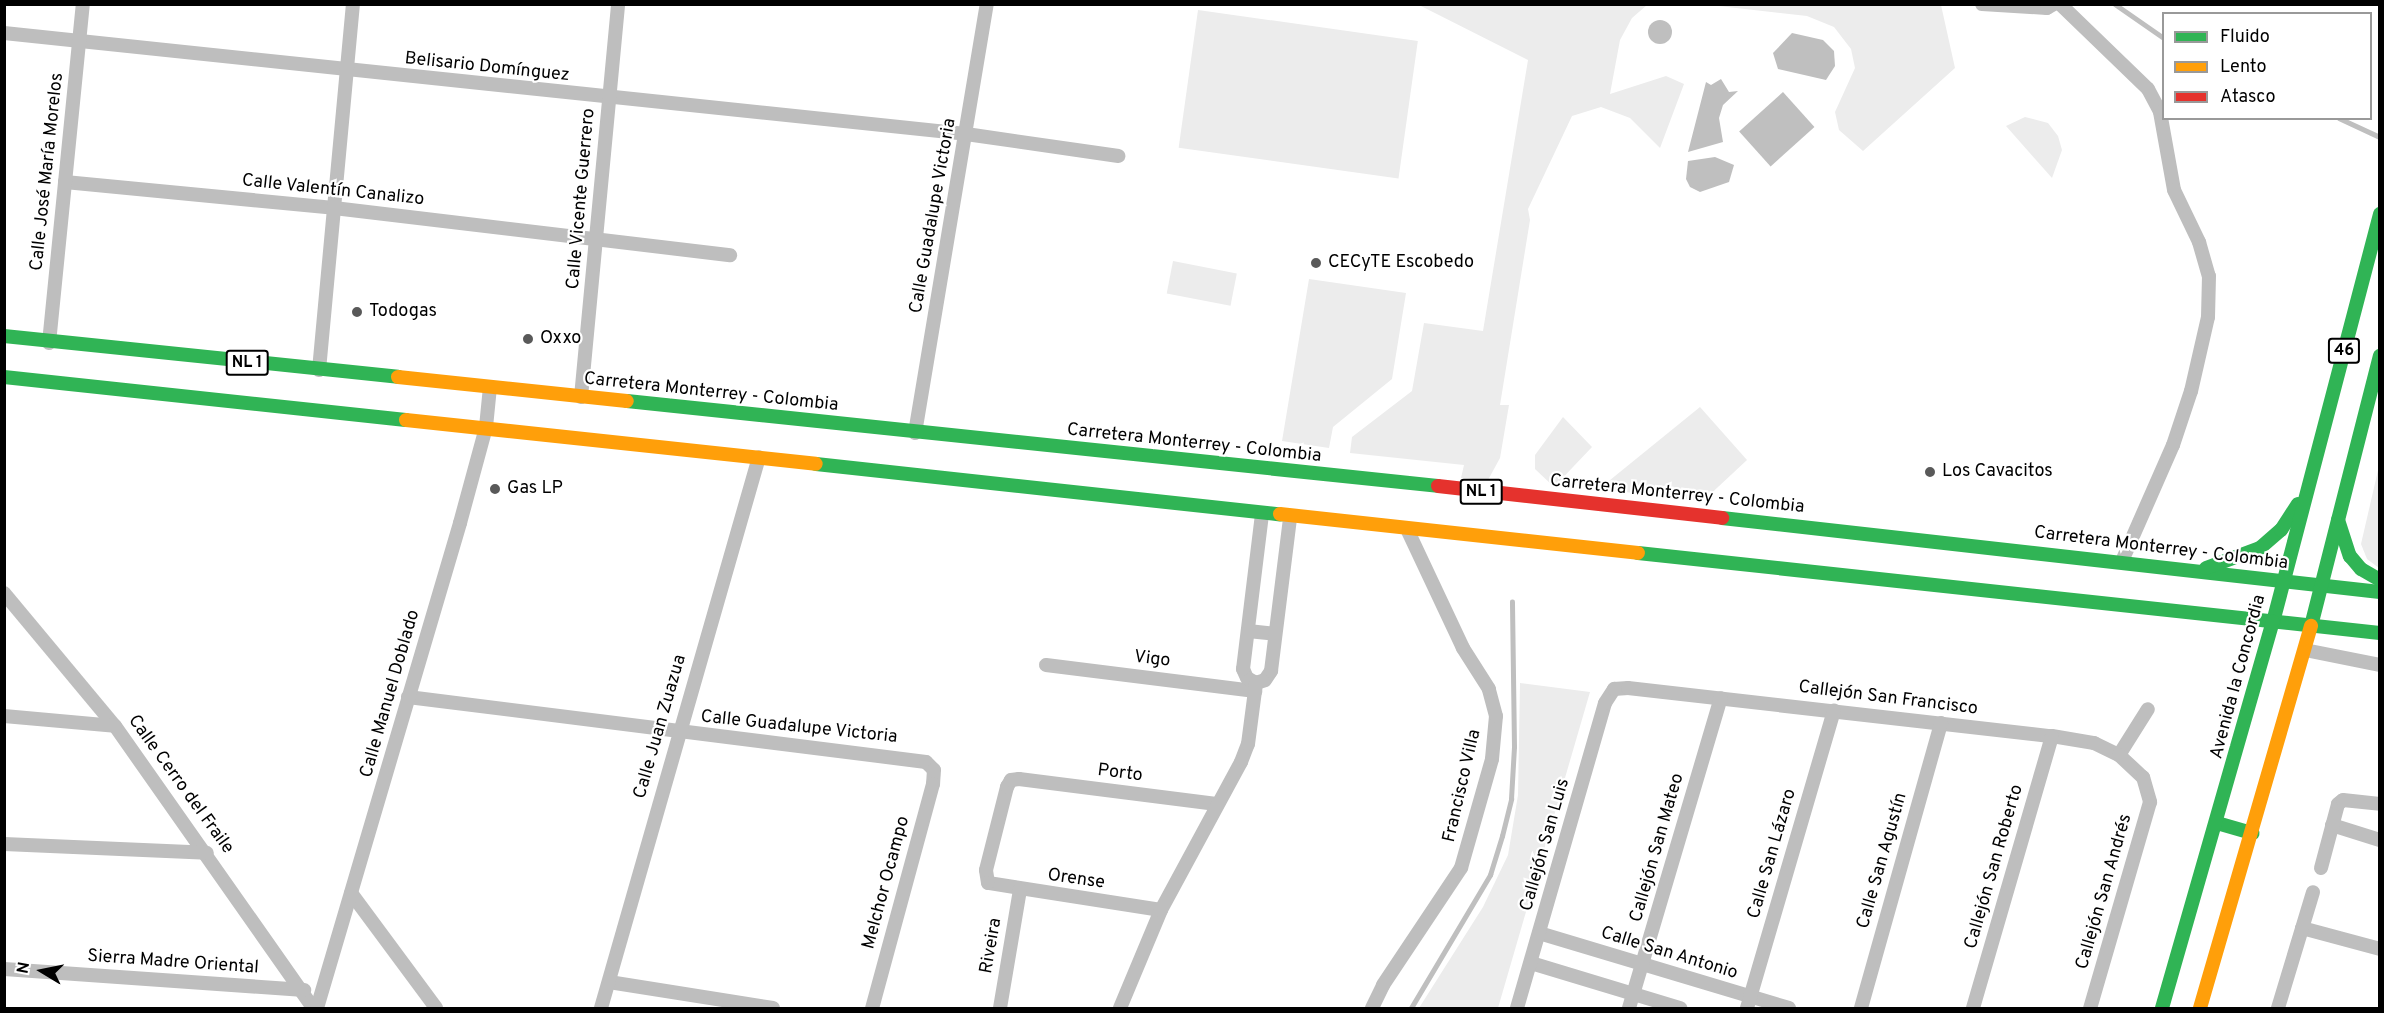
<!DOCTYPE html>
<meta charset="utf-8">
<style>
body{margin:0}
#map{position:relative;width:2384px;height:1013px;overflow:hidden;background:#fff;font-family:Overpass,sans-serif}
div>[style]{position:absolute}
.green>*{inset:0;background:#ececec;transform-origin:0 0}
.water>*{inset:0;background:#bfbfbf;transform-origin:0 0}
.round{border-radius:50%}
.stream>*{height:4.5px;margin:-2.25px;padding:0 2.25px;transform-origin:2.25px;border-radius:2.25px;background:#bfbfbf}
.street>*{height:14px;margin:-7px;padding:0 7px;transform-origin:7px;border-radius:7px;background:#bebebe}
.fast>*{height:14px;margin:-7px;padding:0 7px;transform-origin:7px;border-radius:7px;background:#30b455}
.slow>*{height:14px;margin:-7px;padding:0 7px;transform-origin:7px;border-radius:7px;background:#ff9f0a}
.jam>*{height:14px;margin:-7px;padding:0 7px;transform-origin:7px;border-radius:7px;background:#e5322d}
.dots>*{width:16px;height:16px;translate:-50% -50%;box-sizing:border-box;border:3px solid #fff;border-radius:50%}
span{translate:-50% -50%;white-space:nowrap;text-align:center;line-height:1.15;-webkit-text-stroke:4.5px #fff;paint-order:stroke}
.shield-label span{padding:2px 4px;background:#fff;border:2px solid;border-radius:4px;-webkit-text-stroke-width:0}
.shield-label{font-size:16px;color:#000;font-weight:700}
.street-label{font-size:18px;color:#000}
.poi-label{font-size:18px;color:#000}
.left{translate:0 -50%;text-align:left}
.frame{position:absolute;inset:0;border:6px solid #000;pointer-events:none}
.legend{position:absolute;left:2162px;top:12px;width:210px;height:108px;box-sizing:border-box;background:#fff;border:2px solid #999;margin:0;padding:8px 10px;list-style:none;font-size:18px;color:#000}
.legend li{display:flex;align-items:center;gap:12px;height:30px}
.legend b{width:30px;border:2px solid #999}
.north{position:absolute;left:12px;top:941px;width:60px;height:60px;-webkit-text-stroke:4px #fff;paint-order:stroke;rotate:280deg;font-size:16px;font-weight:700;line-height:24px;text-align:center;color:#000}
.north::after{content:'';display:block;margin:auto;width:21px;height:27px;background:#000;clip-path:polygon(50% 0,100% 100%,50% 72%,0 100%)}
</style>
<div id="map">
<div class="green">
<div style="clip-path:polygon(1419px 5px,1647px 5px,1632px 18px,1620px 40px,1610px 94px,1666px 76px,1684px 84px,1660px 148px,1630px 118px,1601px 107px,1572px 116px,1528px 209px,1530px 220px,1500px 405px,1509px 405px,1500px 458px,1488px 480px,1461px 478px,1464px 465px,1350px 453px,1352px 437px,1412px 391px,1424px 323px,1483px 331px,1528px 60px)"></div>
<div style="clip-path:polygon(1710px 5px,1941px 5px,1955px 68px,1863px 151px,1839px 130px,1835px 112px,1855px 68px,1851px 49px,1834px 27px,1807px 16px)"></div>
<div style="left:1198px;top:10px;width:222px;height:139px;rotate:8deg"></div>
<div style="clip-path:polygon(2025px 117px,2048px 123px,2058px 136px,2062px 150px,2052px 178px,2006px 126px)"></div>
<div style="left:1173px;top:261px;width:65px;height:33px;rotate:11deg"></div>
<div style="clip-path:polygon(1309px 279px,1406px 293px,1392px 379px,1333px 427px,1329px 448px,1282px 441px)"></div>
<div style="clip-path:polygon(1700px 407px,1747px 460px,1703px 501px,1599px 489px)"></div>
<div style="clip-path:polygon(1563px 417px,1592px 447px,1554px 487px,1535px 469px,1535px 455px)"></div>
<div style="clip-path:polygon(2379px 466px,2379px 568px,2367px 559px,2361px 544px)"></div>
<div style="clip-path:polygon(1520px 683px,1590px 692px,1498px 1008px,1419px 1008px,1483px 907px,1508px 855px,1518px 795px)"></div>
</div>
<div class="water">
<div class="round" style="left:1648px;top:20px;width:24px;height:24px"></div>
<div style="clip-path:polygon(1792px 33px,1823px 40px,1834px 51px,1835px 66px,1826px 80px,1778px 69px,1773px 53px)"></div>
<div style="clip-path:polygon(1721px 79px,1729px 92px,1738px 91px,1723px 105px,1719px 118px,1723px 142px,1688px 152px,1706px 82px,1711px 85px)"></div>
<div style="left:1783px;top:92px;width:47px;height:59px;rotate:48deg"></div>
<div style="clip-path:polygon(1715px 157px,1734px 165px,1729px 182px,1700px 192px,1690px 187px,1686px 179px,1688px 161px)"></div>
</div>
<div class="stream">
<div style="left:2115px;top:4px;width:60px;rotate:34.8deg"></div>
<div style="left:2339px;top:118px;width:45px;rotate:24.9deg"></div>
<div style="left:1411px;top:1008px;width:155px;rotate:-59.3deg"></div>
<div style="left:1490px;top:875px;width:41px;rotate:-72.9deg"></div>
<div style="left:1502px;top:836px;width:38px;rotate:-76deg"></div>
<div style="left:1511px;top:799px;width:52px;rotate:-86.7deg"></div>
<div style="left:1514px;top:747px;width:145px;rotate:-90.8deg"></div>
</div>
<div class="street">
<div style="left:1982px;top:4px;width:65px;rotate:3.5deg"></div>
<div style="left:2047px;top:8px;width:8px;rotate:-30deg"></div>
<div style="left:2060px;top:4px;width:122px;rotate:44deg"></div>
<div style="left:2148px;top:89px;width:26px;rotate:62deg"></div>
<div style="left:2160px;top:112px;width:79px;rotate:79.8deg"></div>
<div style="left:2174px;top:190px;width:58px;rotate:64.3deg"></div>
<div style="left:2199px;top:242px;width:35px;rotate:74deg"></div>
<div style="left:2209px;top:276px;width:41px;rotate:91.4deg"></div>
<div style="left:2208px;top:317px;width:76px;rotate:102.9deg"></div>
<div style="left:2191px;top:391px;width:57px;rotate:108.4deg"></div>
<div style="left:2173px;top:445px;width:127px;rotate:113.7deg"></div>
<div style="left:4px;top:33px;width:967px;rotate:5.99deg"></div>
<div style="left:966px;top:134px;width:154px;rotate:8.2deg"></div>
<div style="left:65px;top:182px;width:270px;rotate:5.5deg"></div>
<div style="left:334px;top:208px;width:399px;rotate:6.8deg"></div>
<div style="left:49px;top:343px;width:341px;rotate:-84.3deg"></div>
<div style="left:319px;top:370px;width:368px;rotate:-84.7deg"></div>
<div style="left:581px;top:397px;width:395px;rotate:-84.6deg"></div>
<div style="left:915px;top:433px;width:435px;rotate:-80.5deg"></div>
<div style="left:4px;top:593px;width:173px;rotate:50.2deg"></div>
<div style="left:115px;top:726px;width:345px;rotate:54.9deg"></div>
<div style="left:1248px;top:631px;width:27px;rotate:6deg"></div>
<div style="left:2305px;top:650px;width:76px;rotate:11.3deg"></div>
<div style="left:1046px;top:665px;width:211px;rotate:7.1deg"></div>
<div style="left:1256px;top:683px;width:10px;rotate:-151deg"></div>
<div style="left:1247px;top:678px;width:10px;rotate:-114deg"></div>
<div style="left:1243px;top:669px;width:155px;rotate:-83deg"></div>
<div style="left:1256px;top:683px;width:9px;rotate:-18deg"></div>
<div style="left:1265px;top:680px;width:11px;rotate:-56deg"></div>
<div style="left:1271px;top:671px;width:154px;rotate:-82.9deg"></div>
<div style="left:408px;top:697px;width:522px;rotate:7.15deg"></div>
<div style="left:926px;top:762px;width:11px;rotate:45deg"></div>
<div style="left:934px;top:770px;width:14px;rotate:94deg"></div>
<div style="left:933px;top:784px;width:232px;rotate:105.2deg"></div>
<div style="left:4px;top:716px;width:111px;rotate:5.1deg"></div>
<div style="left:2119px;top:755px;width:54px;rotate:-57.8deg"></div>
<div style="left:2332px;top:825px;width:50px;rotate:17.4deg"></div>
<div style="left:4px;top:844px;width:203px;rotate:2.5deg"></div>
<div style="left:2321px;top:868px;width:66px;rotate:-75.1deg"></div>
<div style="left:2338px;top:804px;width:6px;rotate:-39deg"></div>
<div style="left:2343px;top:800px;width:37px;rotate:6deg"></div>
<div style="left:351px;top:893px;width:143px;rotate:53.5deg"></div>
<div style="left:1161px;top:910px;width:175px;rotate:-171.1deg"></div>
<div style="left:988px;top:883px;width:13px;rotate:-99deg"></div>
<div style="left:986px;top:870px;width:86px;rotate:-75.8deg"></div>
<div style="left:1007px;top:787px;width:8px;rotate:-60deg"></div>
<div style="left:1011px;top:780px;width:8px;rotate:-7deg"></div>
<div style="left:1019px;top:779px;width:199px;rotate:7.2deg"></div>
<div style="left:2302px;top:928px;width:81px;rotate:15.1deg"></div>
<div style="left:1539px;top:933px;width:261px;rotate:16.7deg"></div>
<div style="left:1531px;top:963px;width:156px;rotate:16.8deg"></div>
<div style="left:4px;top:969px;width:301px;rotate:4deg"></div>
<div style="left:609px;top:982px;width:166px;rotate:9deg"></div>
<div style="left:317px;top:1008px;width:506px;rotate:-73.57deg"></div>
<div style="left:460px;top:523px;width:99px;rotate:-74.8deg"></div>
<div style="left:486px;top:427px;width:40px;rotate:-84.3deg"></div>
<div style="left:601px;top:1008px;width:573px;rotate:-74deg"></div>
<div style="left:1000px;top:1008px;width:120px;rotate:-80.4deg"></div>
<div style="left:1120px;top:1008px;width:106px;rotate:-67.3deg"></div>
<div style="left:1161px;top:910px;width:168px;rotate:-61.6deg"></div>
<div style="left:1241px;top:762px;width:19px;rotate:-69deg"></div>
<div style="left:1248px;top:744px;width:62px;rotate:-82.5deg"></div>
<div style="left:1372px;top:1008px;width:25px;rotate:-64deg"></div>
<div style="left:1383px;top:985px;width:141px;rotate:-56.3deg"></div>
<div style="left:1461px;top:868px;width:113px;rotate:-74.1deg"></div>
<div style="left:1492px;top:759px;width:43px;rotate:-84.7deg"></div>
<div style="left:1496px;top:716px;width:28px;rotate:-105deg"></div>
<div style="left:1489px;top:689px;width:49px;rotate:-122.4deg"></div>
<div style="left:1463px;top:648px;width:129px;rotate:-115.2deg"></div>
<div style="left:1517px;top:1008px;width:317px;rotate:-73.9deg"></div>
<div style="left:1605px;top:703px;width:17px;rotate:-57deg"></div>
<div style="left:1614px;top:689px;width:14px;rotate:-4deg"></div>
<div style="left:1628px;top:688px;width:427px;rotate:6.5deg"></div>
<div style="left:2052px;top:736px;width:43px;rotate:9.5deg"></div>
<div style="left:2094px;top:743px;width:28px;rotate:26deg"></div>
<div style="left:2119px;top:755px;width:33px;rotate:43deg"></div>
<div style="left:2143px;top:777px;width:26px;rotate:74deg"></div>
<div style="left:2150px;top:802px;width:215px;rotate:106.2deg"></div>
<div style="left:1629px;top:1008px;width:323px;rotate:-73.5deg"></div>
<div style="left:1747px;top:1008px;width:310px;rotate:-73.7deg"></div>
<div style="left:1861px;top:1008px;width:296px;rotate:-74.3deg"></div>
<div style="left:1973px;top:1008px;width:283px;rotate:-73.8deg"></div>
<div style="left:2278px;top:1008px;width:121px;rotate:-73.2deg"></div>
</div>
<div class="fast">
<div style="left:4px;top:336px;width:396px;rotate:5.9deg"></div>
<div style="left:4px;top:377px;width:404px;rotate:6.1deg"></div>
<div style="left:627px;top:401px;width:815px;rotate:5.98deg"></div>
<div style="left:816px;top:464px;width:467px;rotate:6.2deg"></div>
<div style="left:1722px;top:518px;width:662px;rotate:6.42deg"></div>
<div style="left:2338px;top:520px;width:38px;rotate:72deg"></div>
<div style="left:2350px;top:556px;width:17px;rotate:50deg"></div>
<div style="left:2361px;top:569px;width:22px;rotate:30deg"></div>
<div style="left:1638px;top:553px;width:746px;rotate:6.15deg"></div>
<div style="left:2206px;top:568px;width:58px;rotate:-20.3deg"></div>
<div style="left:2260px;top:548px;width:28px;rotate:-41deg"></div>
<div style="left:2281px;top:530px;width:31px;rotate:-57deg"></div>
<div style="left:2273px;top:622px;width:422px;rotate:-75.3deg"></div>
<div style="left:2311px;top:626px;width:279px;rotate:-75.7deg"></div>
<div style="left:2217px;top:823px;width:37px;rotate:16deg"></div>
<div style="left:2162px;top:1008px;width:402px;rotate:-74deg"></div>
</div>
<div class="slow">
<div style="left:398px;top:377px;width:230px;rotate:6deg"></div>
<div style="left:406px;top:420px;width:412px;rotate:6.1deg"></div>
<div style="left:1280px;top:514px;width:360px;rotate:6.2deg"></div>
<div style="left:2200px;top:1008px;width:398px;rotate:-73.8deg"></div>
</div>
<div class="jam">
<div style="left:1438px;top:486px;width:286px;rotate:6.4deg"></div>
</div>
<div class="dots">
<div style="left:1316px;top:263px;background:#595959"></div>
<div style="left:357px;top:312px;background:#595959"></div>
<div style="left:528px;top:339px;background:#595959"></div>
<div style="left:1930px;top:472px;background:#595959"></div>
<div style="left:495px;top:489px;background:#595959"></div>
</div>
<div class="shield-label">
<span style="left:2344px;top:351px">46</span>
<span style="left:247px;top:363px">NL 1</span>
<span style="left:1481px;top:492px">NL 1</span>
</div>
<div class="street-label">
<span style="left:487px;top:68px;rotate:6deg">Belisario Domínguez</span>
<span style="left:48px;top:172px;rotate:-84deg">Calle José María Morelos</span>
<span style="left:333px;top:191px;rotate:6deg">Calle Valentín Canalizo</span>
<span style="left:582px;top:199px;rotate:-85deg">Calle Vicente Guerrero</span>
<span style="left:934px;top:216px;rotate:-80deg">Calle Guadalupe Victoria</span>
<span style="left:711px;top:393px;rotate:6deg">Carretera Monterrey - Colombia</span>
<span style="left:1194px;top:444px;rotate:6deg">Carretera Monterrey - Colombia</span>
<span style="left:1677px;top:495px;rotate:6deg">Carretera Monterrey - Colombia</span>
<span style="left:2161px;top:549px;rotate:7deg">Carretera Monterrey - Colombia</span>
<span style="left:1152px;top:660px;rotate:7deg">Vigo</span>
<span style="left:2239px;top:677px;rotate:-75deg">Avenida la Concordia</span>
<span style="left:391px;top:694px;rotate:-74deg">Calle Manuel Doblado</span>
<span style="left:1888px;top:699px;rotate:7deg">Callejón San Francisco</span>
<span style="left:661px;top:727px;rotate:-74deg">Calle Juan Zuazua</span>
<span style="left:799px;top:728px;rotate:6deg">Calle Guadalupe Victoria</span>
<span style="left:1120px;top:774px;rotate:7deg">Porto</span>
<span style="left:180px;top:785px;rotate:54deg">Calle Cerro del Fraile</span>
<span style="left:1463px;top:786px;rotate:-77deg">Francisco Villa</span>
<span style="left:1546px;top:845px;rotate:-74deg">Callejón San Luis</span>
<span style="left:1658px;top:848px;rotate:-74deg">Callejón San Mateo</span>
<span style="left:1773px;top:854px;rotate:-74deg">Calle San Lázaro</span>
<span style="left:1883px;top:861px;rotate:-74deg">Calle San Agustín</span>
<span style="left:1995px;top:867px;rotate:-74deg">Callejón San Roberto</span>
<span style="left:1076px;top:880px;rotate:8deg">Orense</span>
<span style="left:887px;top:883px;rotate:-75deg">Melchor Ocampo</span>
<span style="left:2105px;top:892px;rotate:-74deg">Callejón San Andrés</span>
<span style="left:992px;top:946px;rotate:-80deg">Riveira</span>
<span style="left:1669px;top:954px;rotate:17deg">Calle San Antonio</span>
<span style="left:173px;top:963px;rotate:4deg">Sierra Madre Oriental</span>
</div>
<div class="poi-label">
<span class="left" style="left:1328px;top:263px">CECyTE Escobedo</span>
<span class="left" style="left:369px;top:312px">Todogas</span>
<span class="left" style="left:540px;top:339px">Oxxo</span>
<span class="left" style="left:1942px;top:472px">Los Cavacitos</span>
<span class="left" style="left:507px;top:489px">Gas LP</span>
</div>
<div class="frame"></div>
<ul class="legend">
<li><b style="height:8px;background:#30b455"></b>Fluido</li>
<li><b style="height:8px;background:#ff9f0a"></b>Lento</li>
<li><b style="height:8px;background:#e5322d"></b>Atasco</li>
</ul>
<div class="north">N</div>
</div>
